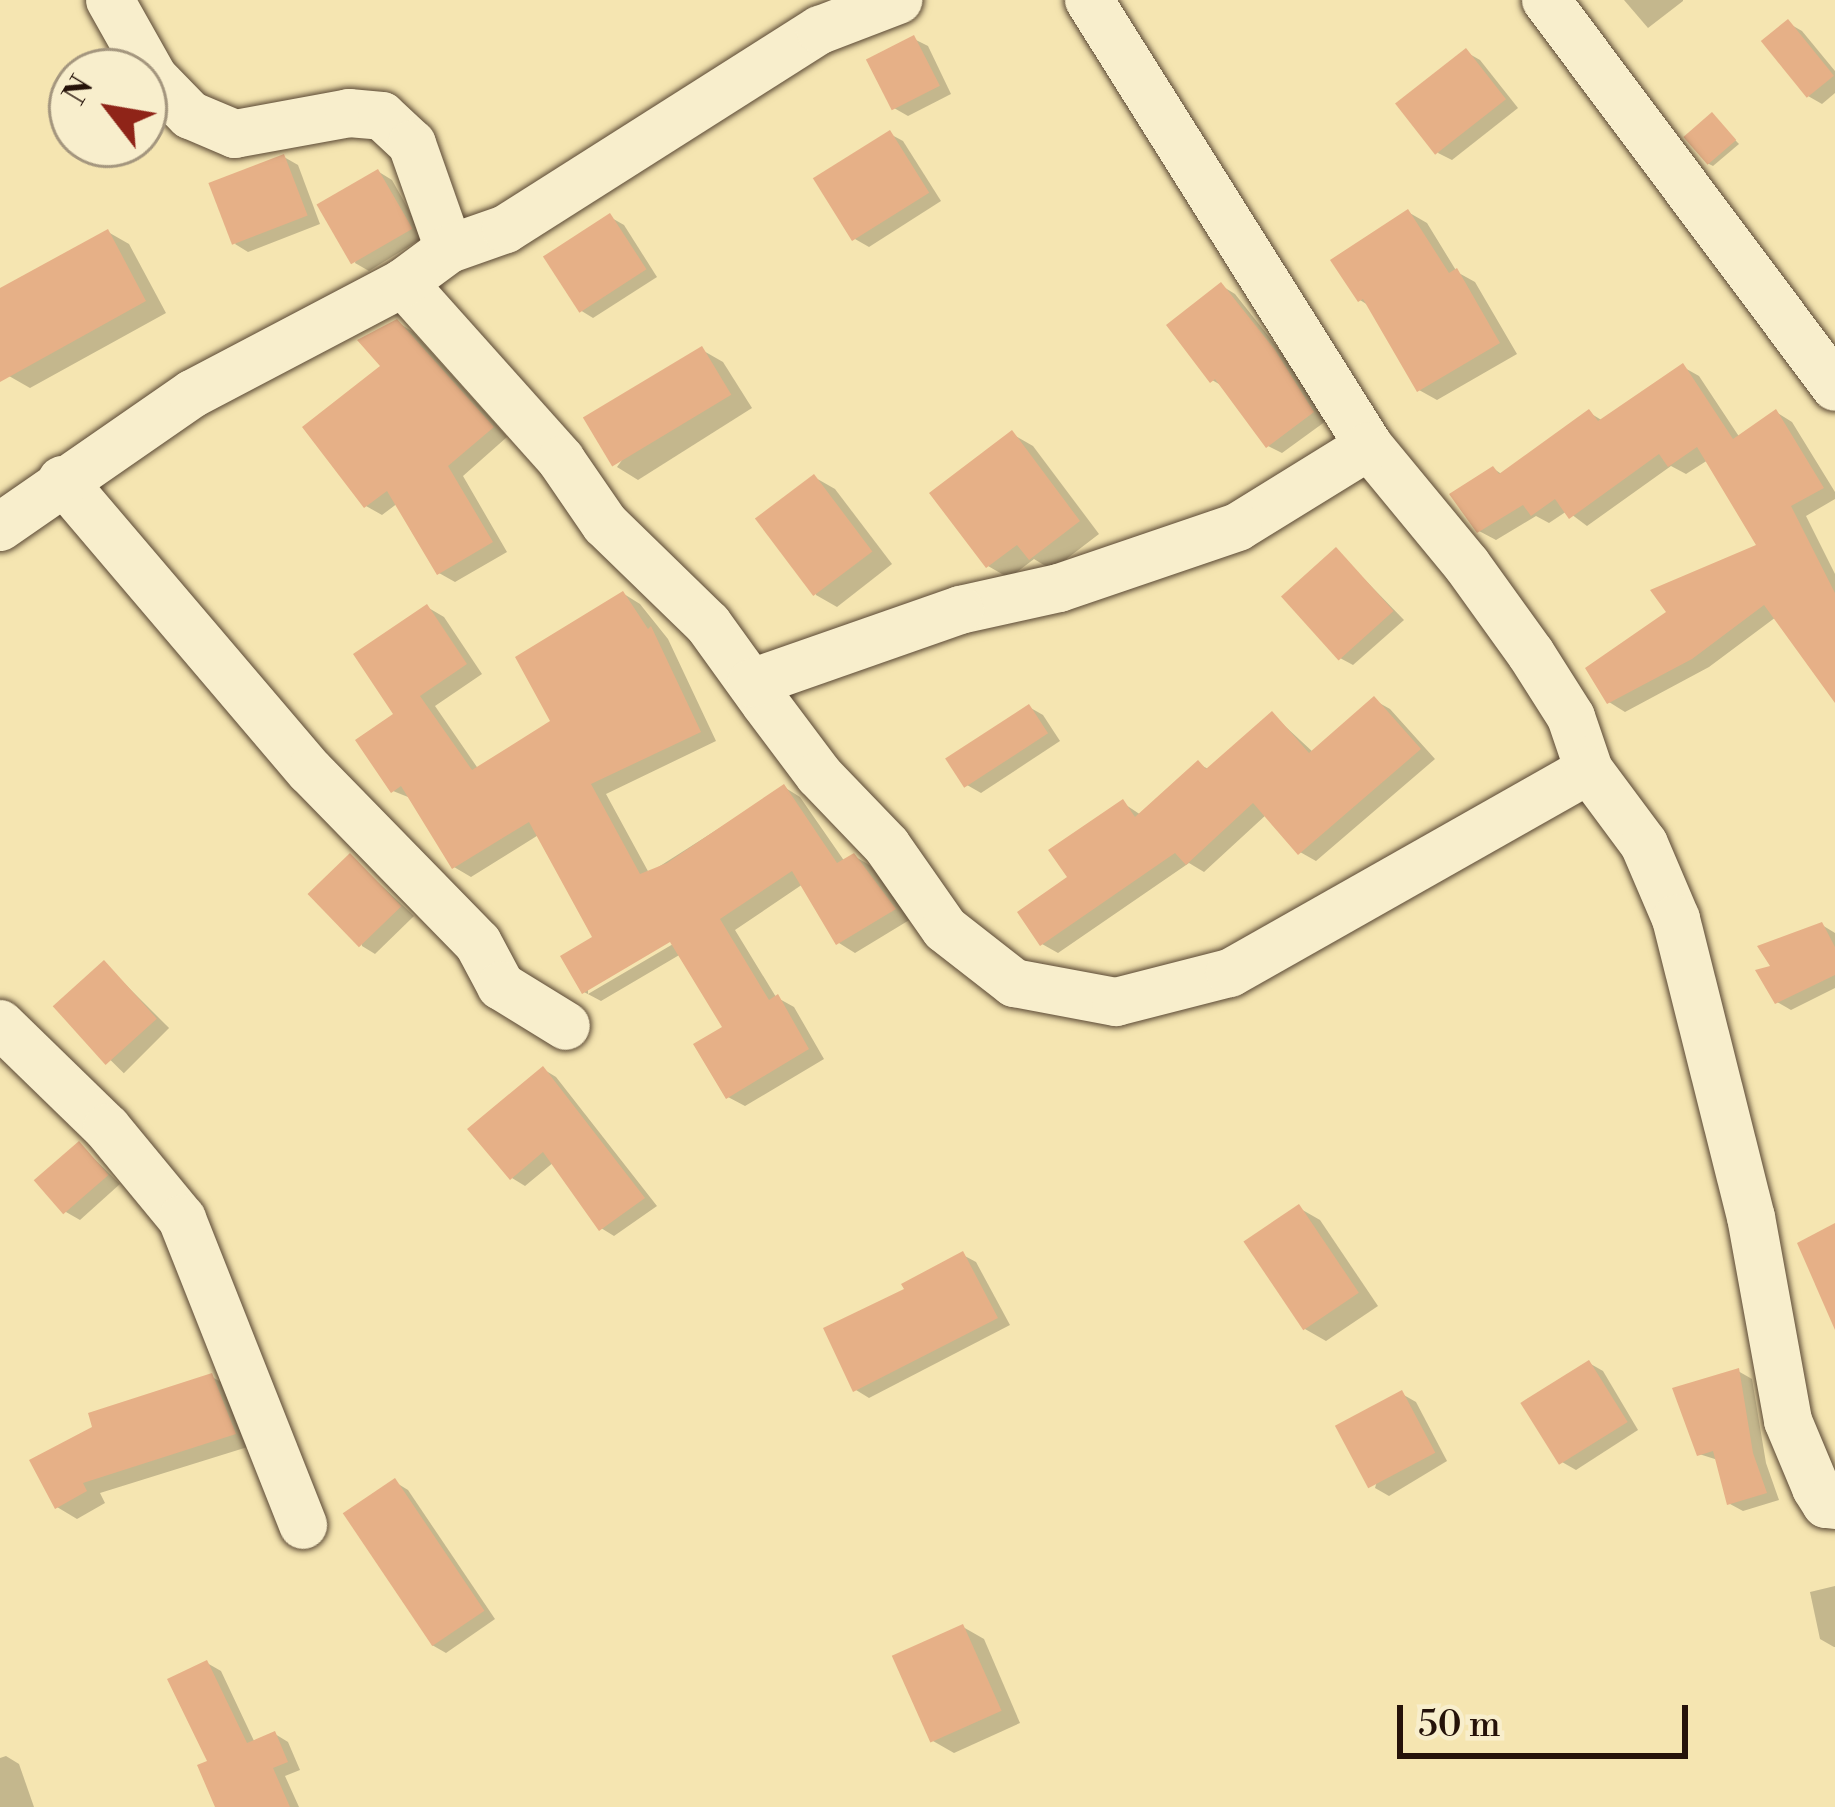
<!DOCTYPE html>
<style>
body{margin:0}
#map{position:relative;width:1835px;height:1807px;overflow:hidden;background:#f5e5b1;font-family:"Libre Bodoni",serif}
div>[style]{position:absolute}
.shadow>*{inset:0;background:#0003;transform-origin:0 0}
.building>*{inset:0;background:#e6b087;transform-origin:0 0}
.roads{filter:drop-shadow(0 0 3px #594733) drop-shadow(0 0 3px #594733)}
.minor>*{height:48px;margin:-24px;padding:0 24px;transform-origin:24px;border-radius:24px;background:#f8eecc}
span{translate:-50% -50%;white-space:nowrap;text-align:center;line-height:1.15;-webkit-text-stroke:9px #f8eecc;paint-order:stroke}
.north{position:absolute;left:48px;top:48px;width:120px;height:120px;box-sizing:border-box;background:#f8eecc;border:3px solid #a4967e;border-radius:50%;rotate:301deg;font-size:33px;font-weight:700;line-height:48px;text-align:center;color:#251209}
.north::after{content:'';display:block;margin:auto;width:42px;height:54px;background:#8f2418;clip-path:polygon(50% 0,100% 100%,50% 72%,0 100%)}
.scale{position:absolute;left:1397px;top:1705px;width:291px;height:54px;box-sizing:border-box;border:6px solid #251209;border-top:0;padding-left:15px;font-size:36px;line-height:42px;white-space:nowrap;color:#251209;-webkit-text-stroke:9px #f8eecc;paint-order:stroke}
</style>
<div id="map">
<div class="shadow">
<div style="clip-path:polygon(1624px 0,1683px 0,1683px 1px,1648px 28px)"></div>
<div style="clip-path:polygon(1788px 23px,1802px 31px,1835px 71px,1835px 93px,1822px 104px,1808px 96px)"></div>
<div style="clip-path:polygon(914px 39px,928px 46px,951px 94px,908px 116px,894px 108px)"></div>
<div style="clip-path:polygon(1466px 52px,1480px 60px,1518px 108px,1452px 160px,1438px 153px)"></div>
<div style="clip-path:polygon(1712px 116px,1739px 144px,1713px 166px,1707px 163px)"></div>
<div style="clip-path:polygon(890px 134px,903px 141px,941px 201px,869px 247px,855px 239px)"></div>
<div style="clip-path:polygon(284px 157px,298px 165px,320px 224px,248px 252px,235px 244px)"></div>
<div style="clip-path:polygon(379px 172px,392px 180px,424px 237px,369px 271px,355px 263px)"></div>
<div style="clip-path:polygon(1408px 212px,1427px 223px,1457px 272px,1475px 282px,1517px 354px,1437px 400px,1419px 390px,1371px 307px,1360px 300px)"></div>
<div style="clip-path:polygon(610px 217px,624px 225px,657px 277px,593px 318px,580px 310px)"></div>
<div style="clip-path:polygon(108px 232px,129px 244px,166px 313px,30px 388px,9px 376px,0 359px,0 291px)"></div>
<div style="clip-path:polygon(1222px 286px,1235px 294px,1288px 361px,1326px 421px,1282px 453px,1268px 446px,1226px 388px,1212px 380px)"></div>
<div style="clip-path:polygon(397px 322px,413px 332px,507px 437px,463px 476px,507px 552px,455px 582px,439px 573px,398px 503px,382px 515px,366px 506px,384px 366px)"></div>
<div style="clip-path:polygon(702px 350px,723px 362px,752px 408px,638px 480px,617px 467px)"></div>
<div style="clip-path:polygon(1683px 367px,1699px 376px,1740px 438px,1776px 412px,1792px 422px,1835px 492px,1835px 499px,1806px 516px,1835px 574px,1835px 699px,1776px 617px,1709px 667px,1625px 712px,1609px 702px,1670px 613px,1760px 546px,1708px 460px,1686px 474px,1671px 466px,1587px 526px,1567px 511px,1549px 523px,1536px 516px,1496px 540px,1479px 531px,1494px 469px,1503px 475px,1590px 413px,1603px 421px)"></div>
<div style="clip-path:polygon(1012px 434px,1033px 446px,1099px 534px,1052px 570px,1034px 559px,1009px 578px,988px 566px)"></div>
<div style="clip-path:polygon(814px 477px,835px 489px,892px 564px,837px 607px,816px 595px)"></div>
<div style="clip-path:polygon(1336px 550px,1404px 620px,1353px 665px,1340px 658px)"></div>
<div style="clip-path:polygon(evenodd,624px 594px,640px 604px,668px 639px,716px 741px,606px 794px,649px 873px,784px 787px,800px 797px,845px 862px,854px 856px,871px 866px,911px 919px,855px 953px,839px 943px,803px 884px,735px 930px,776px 997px,794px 1007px,824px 1059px,745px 1106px,728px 1097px,726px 1028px,681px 954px,601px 1001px,584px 992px,596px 938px,540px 834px,471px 877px,454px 867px,413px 799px,393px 791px,397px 715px,427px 607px,444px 617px,482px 674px,435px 706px,479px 770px,554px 722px,624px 594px,682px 932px,685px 937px,588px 994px,588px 987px,682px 932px)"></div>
<div style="clip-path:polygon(1374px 700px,1390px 709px,1435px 759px,1316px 861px,1300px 852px,1267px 814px,1204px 872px,1189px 863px,1058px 953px,1042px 944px,1071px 878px,1123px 803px,1141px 815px,1199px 764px,1210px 770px,1273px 715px,1314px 753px)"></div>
<div style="clip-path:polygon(1029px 707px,1043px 715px,1060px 741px,981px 793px,967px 785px)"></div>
<div style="clip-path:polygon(351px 857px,414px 916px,375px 954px,362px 946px)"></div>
<div style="clip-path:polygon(1822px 925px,1835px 933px,1835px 988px,1791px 1010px,1777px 1002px)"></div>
<div style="left:104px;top:963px;width:92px;height:64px;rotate:45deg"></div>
<div style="clip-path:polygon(543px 1069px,556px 1077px,657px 1206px,614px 1236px,601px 1228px,554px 1162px,525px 1186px,512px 1178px)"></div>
<div style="clip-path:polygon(79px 1144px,120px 1184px,80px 1220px,66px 1212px)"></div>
<div style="clip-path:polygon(1299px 1208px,1320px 1220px,1378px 1306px,1326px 1341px,1305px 1329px)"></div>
<div style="clip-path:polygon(963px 1255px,976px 1262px,1010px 1325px,869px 1398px,856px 1390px,908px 1290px)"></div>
<div style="clip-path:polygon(1589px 1363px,1603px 1371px,1638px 1430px,1576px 1470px,1562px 1462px)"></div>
<div style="clip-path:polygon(1738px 1371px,1752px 1379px,1766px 1463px,1779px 1500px,1743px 1511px,1730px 1504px,1718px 1460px,1699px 1454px)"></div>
<div style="clip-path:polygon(212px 1377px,232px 1388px,254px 1445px,100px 1493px,105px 1503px,77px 1519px,57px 1507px,33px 1461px)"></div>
<div style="clip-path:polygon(1402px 1394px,1416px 1402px,1447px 1461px,1389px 1496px,1375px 1488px)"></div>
<div style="clip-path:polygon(395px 1482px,408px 1490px,495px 1619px,446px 1653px,432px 1645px)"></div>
<div style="clip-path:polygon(1835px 1586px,1835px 1647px,1834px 1647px,1820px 1639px,1810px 1592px)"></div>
<div style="clip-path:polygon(963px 1627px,984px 1639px,1020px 1723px,954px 1753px,933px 1741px)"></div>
<div style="clip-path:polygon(207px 1663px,221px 1671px,255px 1743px,275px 1734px,288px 1742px,300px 1770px,285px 1776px,299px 1807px,219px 1807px,211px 1762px)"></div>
<div style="clip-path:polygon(6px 1756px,19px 1764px,34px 1807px,0 1807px,0 1758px)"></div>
</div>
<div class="building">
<div style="left:1788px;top:19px;width:73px;height:35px;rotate:51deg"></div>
<div style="left:914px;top:35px;width:57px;height:54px;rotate:63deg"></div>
<div style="left:1466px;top:48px;width:65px;height:90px;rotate:52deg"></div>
<div style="left:1712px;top:112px;width:37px;height:38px;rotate:49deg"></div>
<div style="left:890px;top:130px;width:74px;height:91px;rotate:58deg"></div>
<div style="left:284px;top:154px;width:66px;height:81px;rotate:69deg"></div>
<div style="left:378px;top:169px;width:69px;height:71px;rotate:60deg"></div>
<div style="clip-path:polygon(1408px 209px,1449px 273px,1457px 268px,1500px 343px,1417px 392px,1363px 299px,1358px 302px,1330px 260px)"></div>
<div style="left:610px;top:213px;width:67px;height:80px;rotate:57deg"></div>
<div style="clip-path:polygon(108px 229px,146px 301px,0 382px,0 288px)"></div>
<div style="clip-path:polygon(1221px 282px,1275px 350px,1314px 412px,1266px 448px,1215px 379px,1210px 383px,1166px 325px)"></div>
<div style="clip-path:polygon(397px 319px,494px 427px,448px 466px,493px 542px,437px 575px,387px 491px,364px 508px,302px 427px,380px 366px,357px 340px)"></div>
<div style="left:702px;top:346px;width:57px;height:139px;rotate:59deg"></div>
<div style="clip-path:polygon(1683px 363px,1733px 439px,1776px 409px,1824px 488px,1791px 506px,1835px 593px,1835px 703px,1764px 605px,1692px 659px,1607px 704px,1585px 668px,1666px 612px,1650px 590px,1756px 545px,1697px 447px,1668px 467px,1659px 454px,1569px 519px,1555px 499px,1531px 516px,1523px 505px,1477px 533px,1449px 494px,1493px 466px,1499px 474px,1589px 409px,1598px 421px)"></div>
<div style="clip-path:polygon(1012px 430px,1080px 521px,1029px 560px,1017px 545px,986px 568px,929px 493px)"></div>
<div style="left:814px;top:474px;width:97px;height:74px;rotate:53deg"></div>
<div style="left:1336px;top:547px;width:86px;height:74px;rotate:48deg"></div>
<div style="clip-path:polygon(623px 591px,648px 629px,651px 626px,701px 732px,591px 784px,640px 874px,667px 863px,784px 784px,837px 863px,854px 853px,896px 909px,836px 945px,792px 871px,720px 919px,769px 1000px,778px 994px,809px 1049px,726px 1099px,693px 1044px,722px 1027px,670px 942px,582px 994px,560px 956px,592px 937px,529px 822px,452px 869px,401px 786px,391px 793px,355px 740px,393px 714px,353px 654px,427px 604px,467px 664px,420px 696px,472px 770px,550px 721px,515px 657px)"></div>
<div style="clip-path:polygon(1374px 696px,1421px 749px,1298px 855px,1253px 803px,1186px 865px,1175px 853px,1040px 946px,1017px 912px,1067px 877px,1048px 850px,1123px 799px,1135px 817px,1198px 760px,1206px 769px,1272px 711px,1309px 753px)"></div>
<div style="left:1029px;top:704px;width:35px;height:100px;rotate:57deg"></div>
<div style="left:350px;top:853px;width:74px;height:59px;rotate:46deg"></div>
<div style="clip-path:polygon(1822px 922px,1835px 947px,1835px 975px,1775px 1004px,1755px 970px,1770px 966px,1757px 946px)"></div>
<div style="left:104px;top:960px;width:79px;height:69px;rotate:48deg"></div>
<div style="clip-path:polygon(543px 1066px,645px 1198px,599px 1231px,543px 1152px,510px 1180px,467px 1129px)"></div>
<div style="left:79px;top:1141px;width:45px;height:60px;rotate:49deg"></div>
<div style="left:1299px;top:1204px;width:107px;height:67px;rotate:56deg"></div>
<div style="clip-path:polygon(1835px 1223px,1835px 1330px,1797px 1243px)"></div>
<div style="clip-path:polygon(963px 1251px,998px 1318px,853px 1392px,823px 1328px,904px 1289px,901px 1284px)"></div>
<div style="left:1589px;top:1360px;width:73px;height:81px;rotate:58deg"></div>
<div style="clip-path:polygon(1739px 1368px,1753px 1453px,1767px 1493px,1727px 1505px,1713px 1451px,1697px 1456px,1672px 1388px)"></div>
<div style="clip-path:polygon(212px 1373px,236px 1434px,83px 1483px,87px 1491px,55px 1509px,29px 1460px,92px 1427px,88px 1413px)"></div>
<div style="left:1402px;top:1390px;width:71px;height:76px;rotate:62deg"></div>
<div style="left:395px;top:1478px;width:160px;height:63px;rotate:56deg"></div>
<div style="left:963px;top:1624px;width:95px;height:78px;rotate:66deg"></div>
<div style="clip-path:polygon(207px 1660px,247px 1743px,275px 1731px,288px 1762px,273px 1768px,290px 1807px,215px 1807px,197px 1765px,207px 1761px,167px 1679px)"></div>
</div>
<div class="roads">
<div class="minor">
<div style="left:110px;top:0;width:90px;rotate:60.6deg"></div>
<div style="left:154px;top:78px;width:52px;rotate:45.8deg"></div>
<div style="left:190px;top:115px;width:49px;rotate:22.9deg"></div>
<div style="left:235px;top:134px;width:116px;rotate:-10.4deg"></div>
<div style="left:349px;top:113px;width:33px;rotate:5deg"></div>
<div style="left:382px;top:116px;width:41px;rotate:43deg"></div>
<div style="left:412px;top:144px;width:111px;rotate:70.6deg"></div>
<div style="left:1089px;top:0;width:527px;rotate:57.88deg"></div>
<div style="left:1546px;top:0;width:483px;rotate:53.2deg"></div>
<div style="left:403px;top:283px;width:237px;rotate:48.2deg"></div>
<div style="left:561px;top:460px;width:78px;rotate:55.5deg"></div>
<div style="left:605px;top:524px;width:144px;rotate:44.2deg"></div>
<div style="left:708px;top:624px;width:97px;rotate:54.2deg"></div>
<div style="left:765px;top:703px;width:90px;rotate:53.1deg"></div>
<div style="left:819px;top:775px;width:98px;rotate:46.2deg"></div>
<div style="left:887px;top:846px;width:101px;rotate:55.1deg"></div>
<div style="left:945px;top:929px;width:88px;rotate:38deg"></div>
<div style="left:1014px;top:983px;width:104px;rotate:10.6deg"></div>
<div style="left:1116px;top:1002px;width:118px;rotate:-14.3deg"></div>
<div style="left:1230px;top:973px;width:412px;rotate:-29.5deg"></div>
<div style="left:1589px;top:770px;width:56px;rotate:-108.8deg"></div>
<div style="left:1571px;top:717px;width:75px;rotate:-122.4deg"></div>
<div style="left:1531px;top:654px;width:110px;rotate:-125.7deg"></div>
<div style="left:1467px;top:565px;width:154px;rotate:-129.5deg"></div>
<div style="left:1369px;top:446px;width:154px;rotate:148.3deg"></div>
<div style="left:1238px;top:527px;width:189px;rotate:161.2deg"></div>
<div style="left:1059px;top:588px;width:101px;rotate:167.5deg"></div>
<div style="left:960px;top:610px;width:221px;rotate:160.7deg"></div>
<div style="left:62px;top:480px;width:382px;rotate:49.6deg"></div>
<div style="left:310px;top:771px;width:240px;rotate:45.7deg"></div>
<div style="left:478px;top:943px;width:49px;rotate:61.9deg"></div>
<div style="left:501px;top:986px;width:76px;rotate:31.6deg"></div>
<div style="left:0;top:527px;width:234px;rotate:-34.7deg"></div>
<div style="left:192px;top:394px;width:238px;rotate:-27.7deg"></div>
<div style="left:403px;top:283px;width:57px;rotate:-36.5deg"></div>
<div style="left:449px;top:249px;width:60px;rotate:-19.3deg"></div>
<div style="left:506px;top:229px;width:372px;rotate:-32.4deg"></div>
<div style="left:820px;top:30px;width:84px;rotate:-21deg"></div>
<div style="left:1589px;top:770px;width:92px;rotate:53.4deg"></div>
<div style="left:1644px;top:844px;width:82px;rotate:66.9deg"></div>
<div style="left:1676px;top:919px;width:307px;rotate:75.9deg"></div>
<div style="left:1751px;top:1217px;width:207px;rotate:79.7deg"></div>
<div style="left:1788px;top:1421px;width:73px;rotate:67.3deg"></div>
<div style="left:1816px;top:1488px;width:19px;rotate:58deg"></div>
<div style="left:1826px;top:1504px;width:9px;rotate:6deg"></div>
<div style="left:0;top:1024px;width:149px;rotate:44.2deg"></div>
<div style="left:107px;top:1128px;width:118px;rotate:50.5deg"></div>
<div style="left:182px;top:1219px;width:329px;rotate:68.4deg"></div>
</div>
</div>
<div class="north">N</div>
<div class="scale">50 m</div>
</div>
